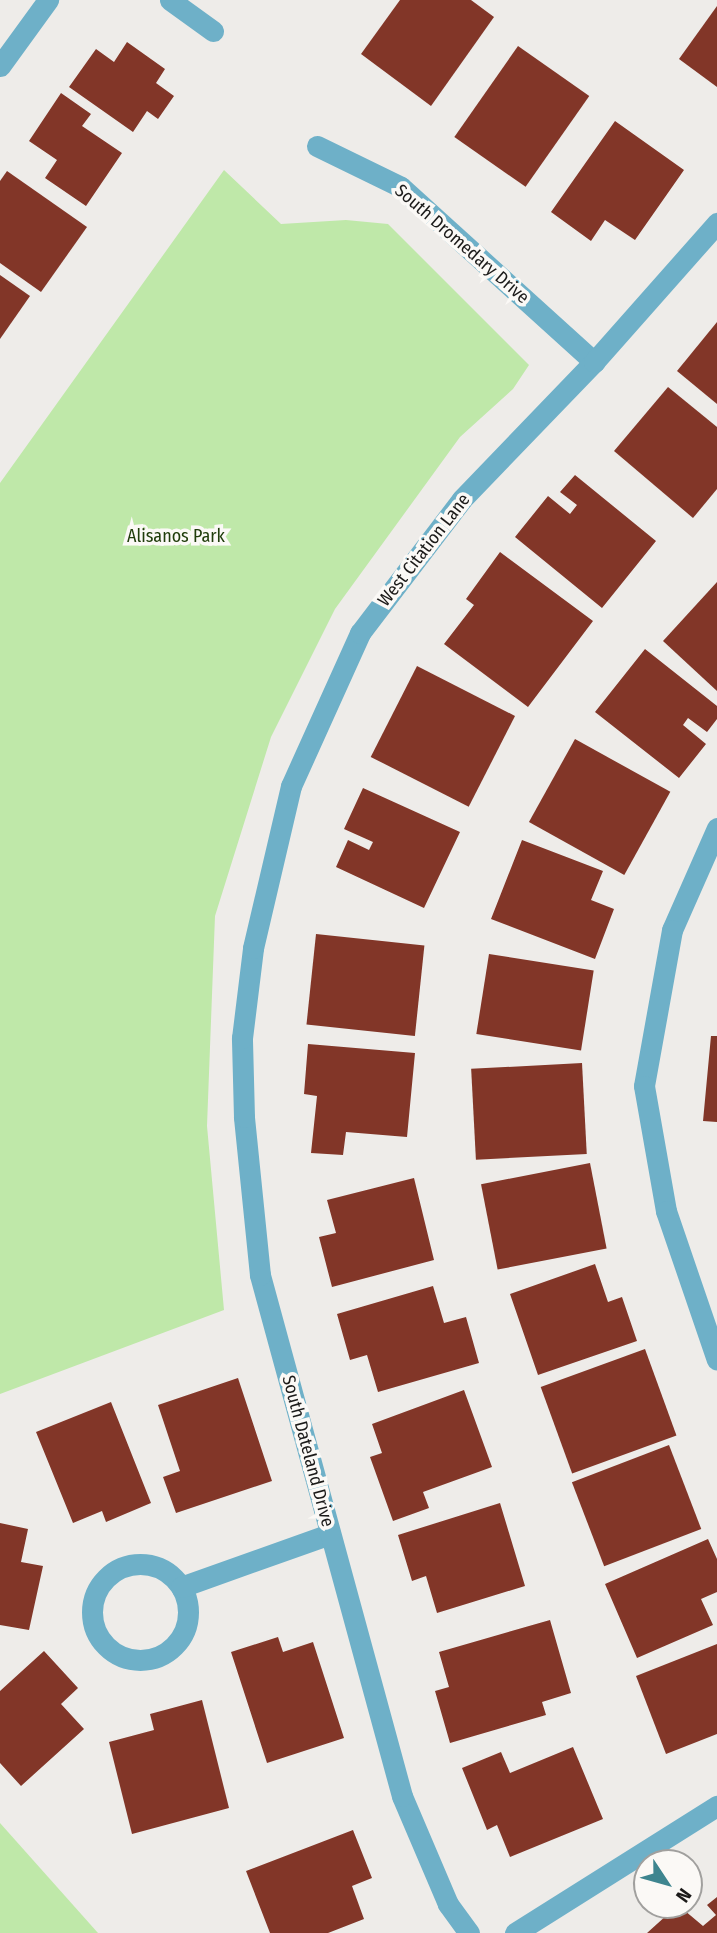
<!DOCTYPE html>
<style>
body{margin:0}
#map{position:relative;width:717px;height:1933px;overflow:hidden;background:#eeece9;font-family:"Fira Sans Condensed",sans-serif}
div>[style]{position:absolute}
.green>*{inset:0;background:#bfe8a9}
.building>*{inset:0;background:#823628;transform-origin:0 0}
.minor>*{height:21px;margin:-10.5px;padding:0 10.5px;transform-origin:10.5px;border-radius:10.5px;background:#6eb0c8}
.minor>.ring{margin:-10.5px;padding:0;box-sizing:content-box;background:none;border:21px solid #6eb0c8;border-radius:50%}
span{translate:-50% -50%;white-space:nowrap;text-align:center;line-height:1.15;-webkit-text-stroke:7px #fbf9f6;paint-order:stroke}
.street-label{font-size:18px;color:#1b1a19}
.park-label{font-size:18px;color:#203d0b}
.north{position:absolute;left:633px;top:1849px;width:70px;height:70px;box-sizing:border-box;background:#fbf9f6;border:2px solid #a1a09e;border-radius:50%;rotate:126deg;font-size:19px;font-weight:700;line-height:28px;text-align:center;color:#1b1a19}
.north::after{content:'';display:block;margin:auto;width:24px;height:32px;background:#3e858f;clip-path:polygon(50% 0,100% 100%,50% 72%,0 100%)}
</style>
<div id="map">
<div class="green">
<div style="clip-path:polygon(224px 170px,281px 224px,346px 220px,388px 224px,529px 365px,513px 389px,460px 437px,335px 609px,271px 737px,215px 916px,207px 1126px,224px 1310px,0 1394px,0 483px)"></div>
<div style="clip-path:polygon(0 1823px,98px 1933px,0 1933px)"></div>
</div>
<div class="building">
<div style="clip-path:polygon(400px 0,471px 0,494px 17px,431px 106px,361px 54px)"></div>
<div style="clip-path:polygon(717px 6px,717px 87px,679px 59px)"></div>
<div style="clip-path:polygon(127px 42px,165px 69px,156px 83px,174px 96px,158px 119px,147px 111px,133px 132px,69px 87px,96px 49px,114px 62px)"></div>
<div style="left:518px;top:46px;width:87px;height:111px;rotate:35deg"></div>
<div style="clip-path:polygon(61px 93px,91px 114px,82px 126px,122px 153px,86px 206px,45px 178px,57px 160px,29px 141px)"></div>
<div style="clip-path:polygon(615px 121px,684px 170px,635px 240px,605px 220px,591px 241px,551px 212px)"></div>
<div style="clip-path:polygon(7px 171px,87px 227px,41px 292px,0 263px,0 181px)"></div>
<div style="clip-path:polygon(0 275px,30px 296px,0 339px)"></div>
<div style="clip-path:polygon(717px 322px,717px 404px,677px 371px)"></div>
<div style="clip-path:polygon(668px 387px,717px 427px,717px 489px,693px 518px,614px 451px)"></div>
<div style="clip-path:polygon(575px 475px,656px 541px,602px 608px,515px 537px,548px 496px,570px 514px,577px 505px,560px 492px)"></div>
<div style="clip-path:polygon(500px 552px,593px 621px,528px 707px,444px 644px,474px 605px,466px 599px)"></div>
<div style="clip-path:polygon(717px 582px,717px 691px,663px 641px)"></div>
<div style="clip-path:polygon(645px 649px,717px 706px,717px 719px,707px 732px,688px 718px,683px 725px,706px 744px,679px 778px,595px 712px)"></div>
<div style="left:417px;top:666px;width:110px;height:102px;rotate:27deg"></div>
<div style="left:575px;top:739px;width:109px;height:95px;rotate:29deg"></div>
<div style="clip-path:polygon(363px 788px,460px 832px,424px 908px,336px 867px,348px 840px,369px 850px,373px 842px,344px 829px)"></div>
<div style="clip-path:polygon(522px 840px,603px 871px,591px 900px,614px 909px,595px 959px,491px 919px)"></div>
<div style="left:316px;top:934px;width:109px;height:91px;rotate:6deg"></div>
<div style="left:489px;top:954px;width:106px;height:81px;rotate:9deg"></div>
<div style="clip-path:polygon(711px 1036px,717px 1036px,717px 1122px,703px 1121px)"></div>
<div style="clip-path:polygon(308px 1044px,415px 1053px,407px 1137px,346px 1132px,343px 1155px,311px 1153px,317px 1096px,304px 1094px)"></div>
<div style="left:582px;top:1063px;width:91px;height:111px;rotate:87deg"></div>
<div style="left:590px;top:1163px;width:87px;height:111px;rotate:79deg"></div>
<div style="clip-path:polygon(414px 1178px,434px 1260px,332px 1287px,319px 1237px,336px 1233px,327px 1200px)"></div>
<div style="clip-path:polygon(595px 1264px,608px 1302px,622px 1297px,637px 1341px,538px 1375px,510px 1294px)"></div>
<div style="clip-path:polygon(433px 1286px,444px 1323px,466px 1317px,479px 1363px,378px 1392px,367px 1355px,350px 1360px,337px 1314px)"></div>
<div style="left:645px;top:1349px;width:92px;height:111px;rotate:70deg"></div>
<div style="clip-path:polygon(238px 1378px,272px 1481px,176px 1513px,163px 1477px,180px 1471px,158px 1405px)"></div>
<div style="clip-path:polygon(464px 1390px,492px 1467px,423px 1492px,429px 1508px,393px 1521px,370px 1457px,382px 1453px,372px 1424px)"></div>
<div style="clip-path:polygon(111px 1402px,151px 1503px,106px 1522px,102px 1511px,73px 1523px,36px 1432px)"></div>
<div style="left:669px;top:1445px;width:90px;height:104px;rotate:69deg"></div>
<div style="clip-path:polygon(500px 1503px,525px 1586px,437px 1613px,426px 1576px,412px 1581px,398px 1535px)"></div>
<div style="clip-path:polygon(0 1523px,28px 1529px,21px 1562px,43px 1566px,29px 1630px,0 1625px)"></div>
<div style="clip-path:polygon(708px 1539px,717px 1559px,717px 1592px,701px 1599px,713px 1625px,637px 1658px,605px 1584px)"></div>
<div style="clip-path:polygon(550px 1620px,571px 1693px,542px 1702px,546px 1715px,450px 1743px,435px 1691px,449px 1687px,439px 1652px)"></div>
<div style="clip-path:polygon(278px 1637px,283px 1652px,313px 1642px,344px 1738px,267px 1763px,231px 1652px)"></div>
<div style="clip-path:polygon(717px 1644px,717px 1734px,666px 1754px,636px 1676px)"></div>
<div style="clip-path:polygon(44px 1651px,78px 1688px,61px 1704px,84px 1729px,21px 1786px,0 1763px,0 1691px)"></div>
<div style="clip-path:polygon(202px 1700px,229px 1808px,132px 1834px,109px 1742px,154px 1730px,150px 1714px)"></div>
<div style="clip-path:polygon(573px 1747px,603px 1819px,510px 1857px,497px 1825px,487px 1830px,462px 1768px,501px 1752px,510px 1773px)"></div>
<div style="clip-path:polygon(353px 1830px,372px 1878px,352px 1886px,364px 1919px,328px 1933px,270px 1933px,246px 1871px)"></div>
<div style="clip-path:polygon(717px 1897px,717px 1933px,647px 1933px,678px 1905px,703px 1926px,716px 1915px,707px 1905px)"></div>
</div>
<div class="minor">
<div style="left:170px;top:0;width:53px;rotate:35.8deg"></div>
<div style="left:0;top:66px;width:82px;rotate:-54deg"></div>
<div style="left:317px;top:146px;width:93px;rotate:26deg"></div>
<div style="left:401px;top:187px;width:261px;rotate:42.2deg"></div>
<div style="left:717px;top:828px;width:111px;rotate:113.8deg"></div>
<div style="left:672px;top:930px;width:158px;rotate:100.2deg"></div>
<div style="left:644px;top:1086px;width:127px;rotate:80deg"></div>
<div style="left:666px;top:1211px;width:157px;rotate:71.1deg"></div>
<div class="ring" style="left:92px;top:1564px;width:75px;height:75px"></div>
<div style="left:181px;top:1587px;width:158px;rotate:-19.6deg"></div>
<div style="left:469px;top:1933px;width:36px;rotate:-126deg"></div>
<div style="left:448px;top:1904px;width:117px;rotate:-113.1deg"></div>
<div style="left:402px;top:1796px;width:540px;rotate:-105.25deg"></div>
<div style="left:260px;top:1275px;width:159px;rotate:-95.8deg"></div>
<div style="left:244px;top:1117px;width:79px;rotate:-91.5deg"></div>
<div style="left:242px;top:1038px;width:91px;rotate:-83deg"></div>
<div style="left:253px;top:948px;width:166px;rotate:-76.8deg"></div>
<div style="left:291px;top:786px;width:168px;rotate:-65.7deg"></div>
<div style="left:360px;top:633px;width:168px;rotate:-52.7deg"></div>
<div style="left:462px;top:499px;width:190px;rotate:-46.1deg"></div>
<div style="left:594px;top:362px;width:186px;rotate:-48.5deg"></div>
<div style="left:515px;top:1933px;width:239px;rotate:-32.2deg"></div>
</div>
<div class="street-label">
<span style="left:462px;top:244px;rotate:41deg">South Dromedary Drive</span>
<span style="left:424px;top:550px;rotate:-52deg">West Citation Lane</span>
<span style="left:308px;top:1451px;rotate:75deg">South Dateland Drive</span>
</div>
<div class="park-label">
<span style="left:176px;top:536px">Alisanos Park</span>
</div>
<div class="north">N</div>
</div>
